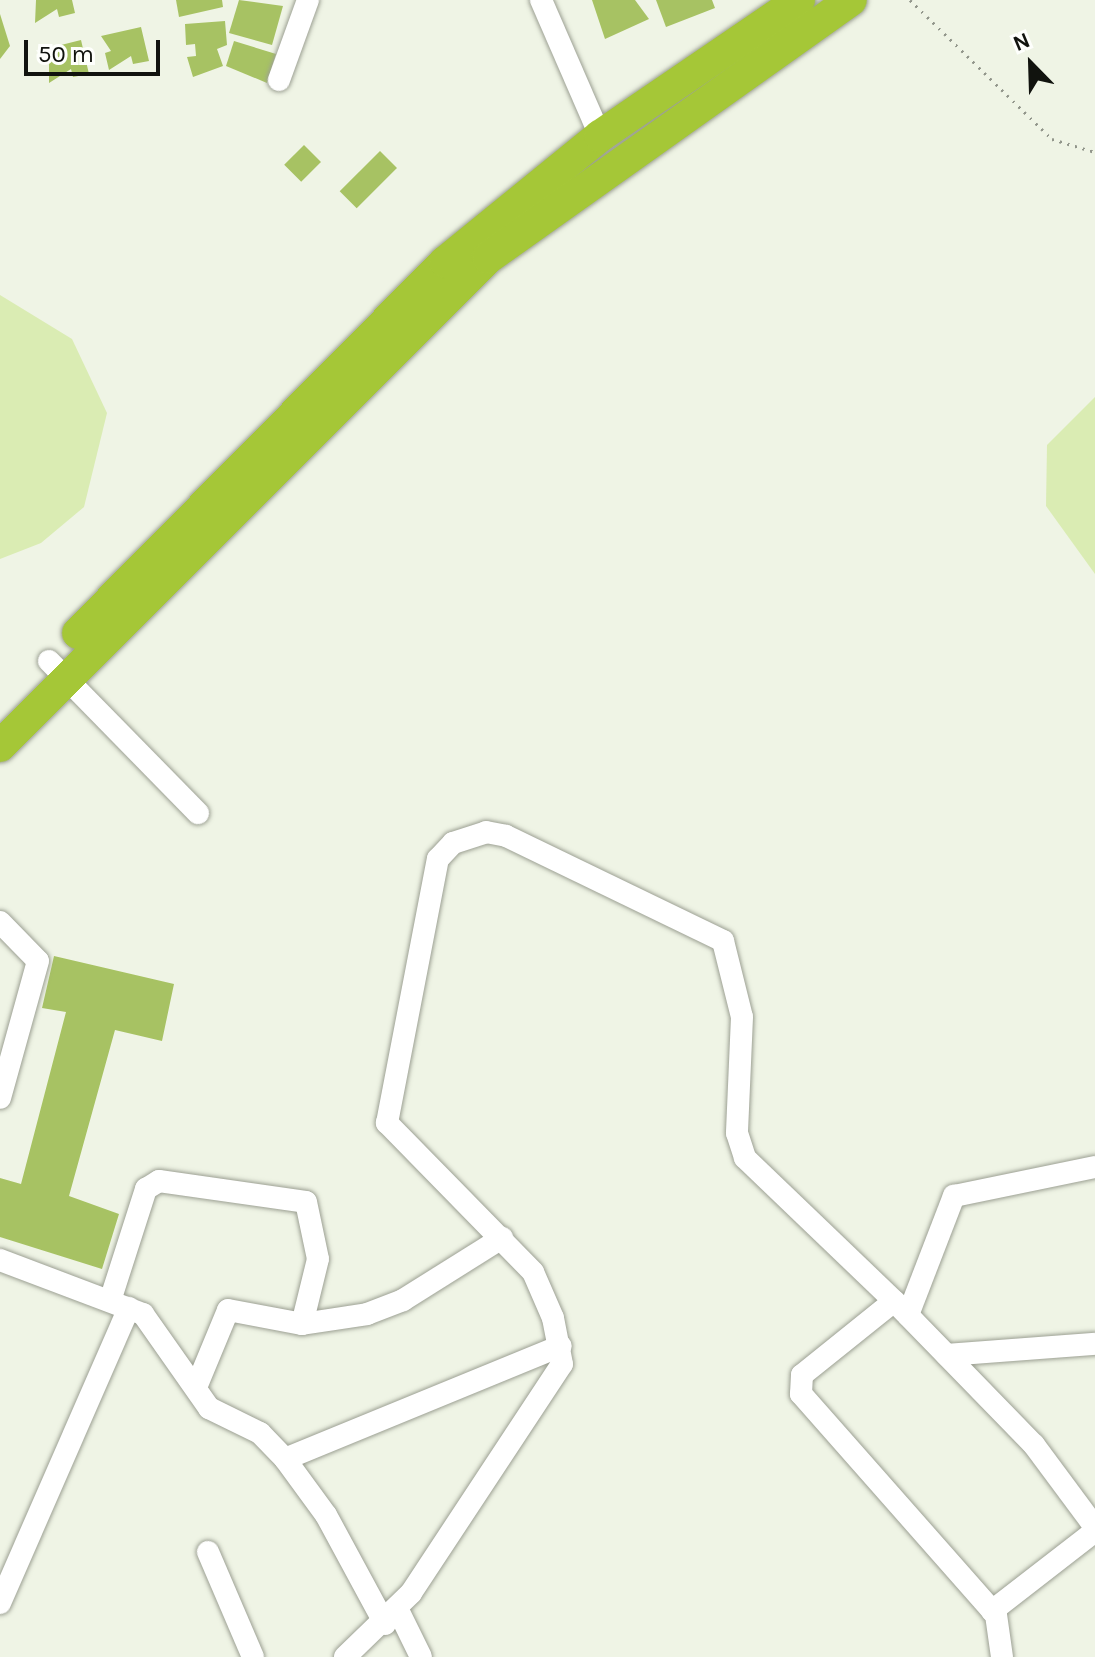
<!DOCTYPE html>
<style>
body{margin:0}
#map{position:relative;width:1095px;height:1657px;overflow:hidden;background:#eff4e5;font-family:Karla,sans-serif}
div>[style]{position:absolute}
.green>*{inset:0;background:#daecb3}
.building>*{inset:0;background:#a7c263;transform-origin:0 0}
.path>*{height:3px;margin-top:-1.5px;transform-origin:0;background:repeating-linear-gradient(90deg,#92968b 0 2px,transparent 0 8px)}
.roads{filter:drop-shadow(0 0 2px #9ca093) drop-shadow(0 0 2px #9ca093)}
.minor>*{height:22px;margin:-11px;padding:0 11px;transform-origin:11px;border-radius:11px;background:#fff}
.highway>*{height:32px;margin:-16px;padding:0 16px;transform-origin:16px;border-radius:16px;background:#a5c737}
span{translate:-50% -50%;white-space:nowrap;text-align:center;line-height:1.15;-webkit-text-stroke:6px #fefffc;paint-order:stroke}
.north{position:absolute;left:991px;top:24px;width:80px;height:80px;-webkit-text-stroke:6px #fefffc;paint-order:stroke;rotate:337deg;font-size:22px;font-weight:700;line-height:32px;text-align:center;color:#11130e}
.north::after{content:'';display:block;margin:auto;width:28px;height:36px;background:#11130e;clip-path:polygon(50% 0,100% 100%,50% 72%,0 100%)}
.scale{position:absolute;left:24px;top:40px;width:136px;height:36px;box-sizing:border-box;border:4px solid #11130e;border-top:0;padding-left:10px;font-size:24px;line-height:28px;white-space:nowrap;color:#11130e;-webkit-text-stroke:6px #fefffc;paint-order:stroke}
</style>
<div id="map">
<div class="green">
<div style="clip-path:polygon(0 295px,72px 339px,107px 413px,84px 507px,41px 543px,0 559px)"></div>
<div style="clip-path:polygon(1095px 397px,1095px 574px,1046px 506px,1047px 445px)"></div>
</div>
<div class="building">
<div style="clip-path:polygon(36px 0,72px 0,75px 13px,59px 17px,57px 9px,35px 23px)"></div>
<div style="clip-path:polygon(176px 0,222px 0,223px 7px,179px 17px)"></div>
<div style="clip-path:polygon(239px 0,283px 6px,272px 45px,229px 33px)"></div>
<div style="clip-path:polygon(592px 0,635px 0,649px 19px,605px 39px)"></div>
<div style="clip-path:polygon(656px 0,712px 0,715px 8px,666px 27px)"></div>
<div style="clip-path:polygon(0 14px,10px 46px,0 59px)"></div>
<div style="clip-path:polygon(225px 21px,227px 45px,217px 49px,223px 66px,193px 77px,187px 57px,196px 56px,195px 44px,186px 45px,185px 24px)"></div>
<div style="clip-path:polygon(141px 27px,149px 61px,133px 64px,131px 56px,109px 70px,105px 53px,111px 51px,101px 36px)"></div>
<div style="clip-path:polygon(81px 40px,89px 74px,73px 77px,71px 69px,49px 83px,49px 57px,41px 50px)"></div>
<div style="clip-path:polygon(234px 41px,276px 54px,267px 83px,226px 66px)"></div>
<div style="left:304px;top:145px;width:24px;height:28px;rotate:45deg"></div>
<div style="left:380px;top:151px;width:24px;height:57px;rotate:45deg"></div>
<div style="clip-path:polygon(54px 956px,174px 984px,162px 1041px,115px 1030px,69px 1196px,119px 1214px,102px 1269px,0 1237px,0 1178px,21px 1184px,66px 1012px,42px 1008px)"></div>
</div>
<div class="path">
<div style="left:910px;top:0;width:199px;rotate:44.4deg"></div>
<div style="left:1052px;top:139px;width:45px;rotate:16.8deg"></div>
</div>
<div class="roads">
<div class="minor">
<div style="left:541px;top:0;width:148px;rotate:66.5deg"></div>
<div style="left:279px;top:80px;width:85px;rotate:-70.1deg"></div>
<div style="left:49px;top:661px;width:213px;rotate:45.6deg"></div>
<div style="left:0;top:922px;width:54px;rotate:45.7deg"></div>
<div style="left:38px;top:961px;width:142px;rotate:105.5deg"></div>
<div style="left:0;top:1260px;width:153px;rotate:20.7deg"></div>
<div style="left:143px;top:1314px;width:115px;rotate:54.9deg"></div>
<div style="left:209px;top:1408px;width:57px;rotate:26.1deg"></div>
<div style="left:260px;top:1433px;width:36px;rotate:46deg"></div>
<div style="left:285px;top:1459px;width:69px;rotate:53.8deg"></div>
<div style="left:326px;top:1515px;width:124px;rotate:61.6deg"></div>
<div style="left:110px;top:1301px;width:118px;rotate:-72.2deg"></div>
<div style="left:146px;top:1189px;width:15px;rotate:-32deg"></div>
<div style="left:159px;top:1181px;width:148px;rotate:8.1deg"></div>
<div style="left:306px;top:1202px;width:58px;rotate:78.1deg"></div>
<div style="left:318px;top:1259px;width:67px;rotate:103.8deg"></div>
<div style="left:908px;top:1315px;width:128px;rotate:-68.9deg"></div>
<div style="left:954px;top:1196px;width:144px;rotate:-11.6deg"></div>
<div style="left:947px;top:1355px;width:148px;rotate:-4.3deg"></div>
<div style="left:197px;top:1385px;width:81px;rotate:-67.5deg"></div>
<div style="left:228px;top:1310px;width:75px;rotate:10.7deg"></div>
<div style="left:302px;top:1324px;width:66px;rotate:-8.7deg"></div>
<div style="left:367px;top:1314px;width:39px;rotate:-21deg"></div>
<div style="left:403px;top:1300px;width:117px;rotate:-32.1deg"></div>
<div style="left:285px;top:1459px;width:298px;rotate:-22.3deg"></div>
<div style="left:208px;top:1552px;width:114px;rotate:66.8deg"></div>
<div style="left:0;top:1603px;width:322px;rotate:-66.4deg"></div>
<div style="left:398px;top:1610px;width:52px;rotate:63.9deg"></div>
<div style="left:992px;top:1611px;width:130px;rotate:-37.8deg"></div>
<div style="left:345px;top:1657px;width:92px;rotate:-44.1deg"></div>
<div style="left:411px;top:1593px;width:274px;rotate:-56.6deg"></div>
<div style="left:562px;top:1364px;width:47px;rotate:-101.1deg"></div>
<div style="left:553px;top:1318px;width:50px;rotate:-113.5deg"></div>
<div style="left:533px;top:1272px;width:209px;rotate:-134.4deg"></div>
<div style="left:387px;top:1123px;width:269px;rotate:-79.1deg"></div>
<div style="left:438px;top:859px;width:22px;rotate:-47deg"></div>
<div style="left:453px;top:843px;width:35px;rotate:-18deg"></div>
<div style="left:486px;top:832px;width:20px;rotate:11deg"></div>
<div style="left:506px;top:836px;width:241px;rotate:25.8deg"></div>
<div style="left:723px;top:941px;width:78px;rotate:76deg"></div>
<div style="left:742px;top:1017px;width:116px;rotate:92.5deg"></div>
<div style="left:737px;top:1133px;width:26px;rotate:72deg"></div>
<div style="left:745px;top:1158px;width:207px;rotate:43.8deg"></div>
<div style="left:1002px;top:1657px;width:42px;rotate:-98.1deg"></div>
<div style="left:996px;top:1615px;width:295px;rotate:-131.4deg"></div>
<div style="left:801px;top:1394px;width:19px;rotate:-87deg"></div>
<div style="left:802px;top:1375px;width:118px;rotate:-38.8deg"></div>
<div style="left:894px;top:1301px;width:201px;rotate:45.8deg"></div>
<div style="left:1034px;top:1445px;width:102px;rotate:53.4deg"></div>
</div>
<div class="highway">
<div style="left:78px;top:633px;width:522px;rotate:-45.31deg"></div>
<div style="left:445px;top:262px;width:200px;rotate:-39.1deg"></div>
<div style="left:600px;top:136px;width:241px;rotate:-34.3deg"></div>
<div style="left:0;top:746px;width:690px;rotate:-45deg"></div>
<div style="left:488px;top:258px;width:445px;rotate:-35.4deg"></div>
</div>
</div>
<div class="north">N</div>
<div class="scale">50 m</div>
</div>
